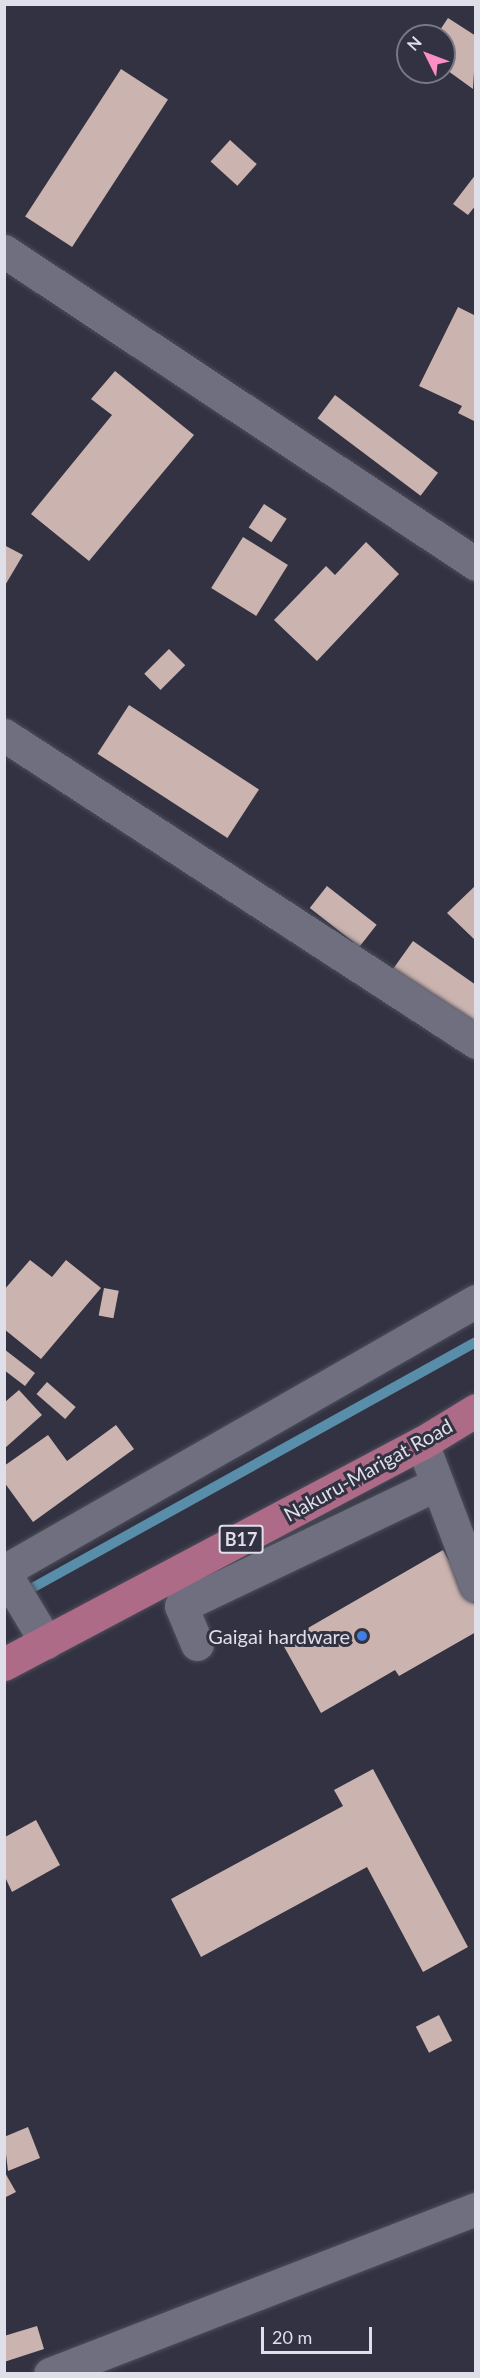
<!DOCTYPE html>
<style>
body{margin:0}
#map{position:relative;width:480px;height:2378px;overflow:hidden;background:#323242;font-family:Lato,sans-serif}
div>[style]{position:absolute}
.stream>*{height:10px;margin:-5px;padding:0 5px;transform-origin:5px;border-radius:5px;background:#598eaa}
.building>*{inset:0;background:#cbb4af;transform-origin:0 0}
.roads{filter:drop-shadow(0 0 2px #4d4d5a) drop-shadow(0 0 2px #4d4d5a)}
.minor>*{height:33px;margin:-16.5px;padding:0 16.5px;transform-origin:16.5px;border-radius:16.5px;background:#6f6f80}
.major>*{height:33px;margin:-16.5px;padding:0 16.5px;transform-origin:16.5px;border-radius:16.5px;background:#ad6b88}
.dots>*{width:16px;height:16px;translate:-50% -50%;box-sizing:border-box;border:3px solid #323242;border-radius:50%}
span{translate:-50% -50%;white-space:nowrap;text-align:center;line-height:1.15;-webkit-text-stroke:6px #323242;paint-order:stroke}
.shield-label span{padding:2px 4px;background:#323242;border:2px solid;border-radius:4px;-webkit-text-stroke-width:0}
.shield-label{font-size:18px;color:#dedfe9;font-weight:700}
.street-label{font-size:20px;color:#dedfe9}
.poi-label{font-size:20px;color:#dedfe9}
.right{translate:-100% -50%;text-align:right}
.frame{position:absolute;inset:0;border:6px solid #dedfe9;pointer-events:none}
.north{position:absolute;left:396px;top:24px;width:60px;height:60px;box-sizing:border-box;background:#323242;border:2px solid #777785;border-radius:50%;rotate:312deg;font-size:16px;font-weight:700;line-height:24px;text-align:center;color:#dedfe9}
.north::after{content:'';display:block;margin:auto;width:21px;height:27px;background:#fb8fc5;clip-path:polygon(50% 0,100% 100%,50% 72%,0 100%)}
.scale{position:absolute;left:261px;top:2327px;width:111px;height:27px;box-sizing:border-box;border:3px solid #dedfe9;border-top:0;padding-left:8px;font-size:18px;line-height:21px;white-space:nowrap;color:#dedfe9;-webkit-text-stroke:4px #323242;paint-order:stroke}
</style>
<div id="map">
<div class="stream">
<div style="left:34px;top:1587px;width:505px;rotate:-29deg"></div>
</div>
<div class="building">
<div style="clip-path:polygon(448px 18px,476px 36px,473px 89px,444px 68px,444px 36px,436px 36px)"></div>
<div style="left:121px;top:69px;width:56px;height:176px;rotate:33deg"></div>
<div style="left:230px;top:140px;width:36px;height:29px;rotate:42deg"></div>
<div style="clip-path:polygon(476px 174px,476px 205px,468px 215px,453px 204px)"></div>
<div style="clip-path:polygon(458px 307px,476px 316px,476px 422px,458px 413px,462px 406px,419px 386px)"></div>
<div style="clip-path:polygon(115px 371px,194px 435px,89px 561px,31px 514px,112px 415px,91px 399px)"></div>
<div style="left:335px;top:395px;width:129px;height:29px;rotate:37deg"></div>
<div style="left:264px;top:504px;width:27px;height:28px;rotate:33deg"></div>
<div style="left:243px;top:537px;width:53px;height:60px;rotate:32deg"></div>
<div style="clip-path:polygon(366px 542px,399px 574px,317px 661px,274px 620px,326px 566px,335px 575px)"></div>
<div style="clip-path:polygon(4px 545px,23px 555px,4px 587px)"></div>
<div style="left:169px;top:649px;width:23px;height:35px;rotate:45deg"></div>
<div style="left:129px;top:705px;width:155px;height:58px;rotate:33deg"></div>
<div style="clip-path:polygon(476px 885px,476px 941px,447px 913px)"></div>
<div style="left:327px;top:886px;width:63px;height:28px;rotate:38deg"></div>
<div style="clip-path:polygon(413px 941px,476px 985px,476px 1027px,393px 969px)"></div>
<div style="clip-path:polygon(30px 1260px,52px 1277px,66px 1260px,101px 1288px,41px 1359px,4px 1329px,4px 1290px)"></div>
<div style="left:104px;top:1288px;width:15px;height:28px;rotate:11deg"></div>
<div style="clip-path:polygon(4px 1349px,35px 1373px,25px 1386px,4px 1370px)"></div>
<div style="left:47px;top:1382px;width:38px;height:16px;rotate:41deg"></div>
<div style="clip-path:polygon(19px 1390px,42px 1415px,5px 1448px,5px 1402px)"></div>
<div style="clip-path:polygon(116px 1425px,134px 1449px,33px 1522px,4px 1482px,4px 1466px,48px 1435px,67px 1461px)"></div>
<div style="clip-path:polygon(443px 1550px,476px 1607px,476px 1632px,399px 1676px,395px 1670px,321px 1713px,282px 1643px)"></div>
<div style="clip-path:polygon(373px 1769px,468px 1947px,423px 1972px,367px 1867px,201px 1957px,171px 1899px,343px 1806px,334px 1790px)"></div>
<div style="clip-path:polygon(36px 1820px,60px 1865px,12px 1892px,5px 1877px,5px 1837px)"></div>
<div style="left:439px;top:2015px;width:29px;height:26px;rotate:63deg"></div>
<div style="clip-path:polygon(28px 2127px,40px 2158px,8px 2171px,4px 2137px)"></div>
<div style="clip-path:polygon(4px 2171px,16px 2192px,4px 2198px)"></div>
<div style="clip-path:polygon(37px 2326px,44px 2349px,4px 2362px,4px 2336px)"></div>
</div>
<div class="roads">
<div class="minor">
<div style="left:4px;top:251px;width:566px;rotate:33.55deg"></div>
<div style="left:4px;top:735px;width:563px;rotate:33.04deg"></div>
<div style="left:422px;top:1443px;width:152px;rotate:69.2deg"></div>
<div style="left:4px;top:1571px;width:544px;rotate:-29.77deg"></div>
<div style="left:4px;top:1572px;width:82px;rotate:59deg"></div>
<div style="left:197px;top:1644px;width:41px;rotate:-112.8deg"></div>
<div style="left:181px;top:1606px;width:284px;rotate:-25.5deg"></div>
<div style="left:50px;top:2374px;width:457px;rotate:-21.2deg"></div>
</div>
<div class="major">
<div style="left:4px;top:1664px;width:473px;rotate:-27.9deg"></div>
<div style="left:422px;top:1443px;width:63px;rotate:-31.4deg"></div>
</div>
</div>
<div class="dots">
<div style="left:362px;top:1636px;background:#3f7fe0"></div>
</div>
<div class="shield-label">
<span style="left:241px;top:1539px">B17</span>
</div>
<div class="street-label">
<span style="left:368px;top:1470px;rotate:-29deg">Nakuru-Marigat Road</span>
</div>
<div class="poi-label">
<span class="right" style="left:350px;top:1636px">Gaigai hardware</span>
</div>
<div class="frame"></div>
<div class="north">N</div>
<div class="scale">20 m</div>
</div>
